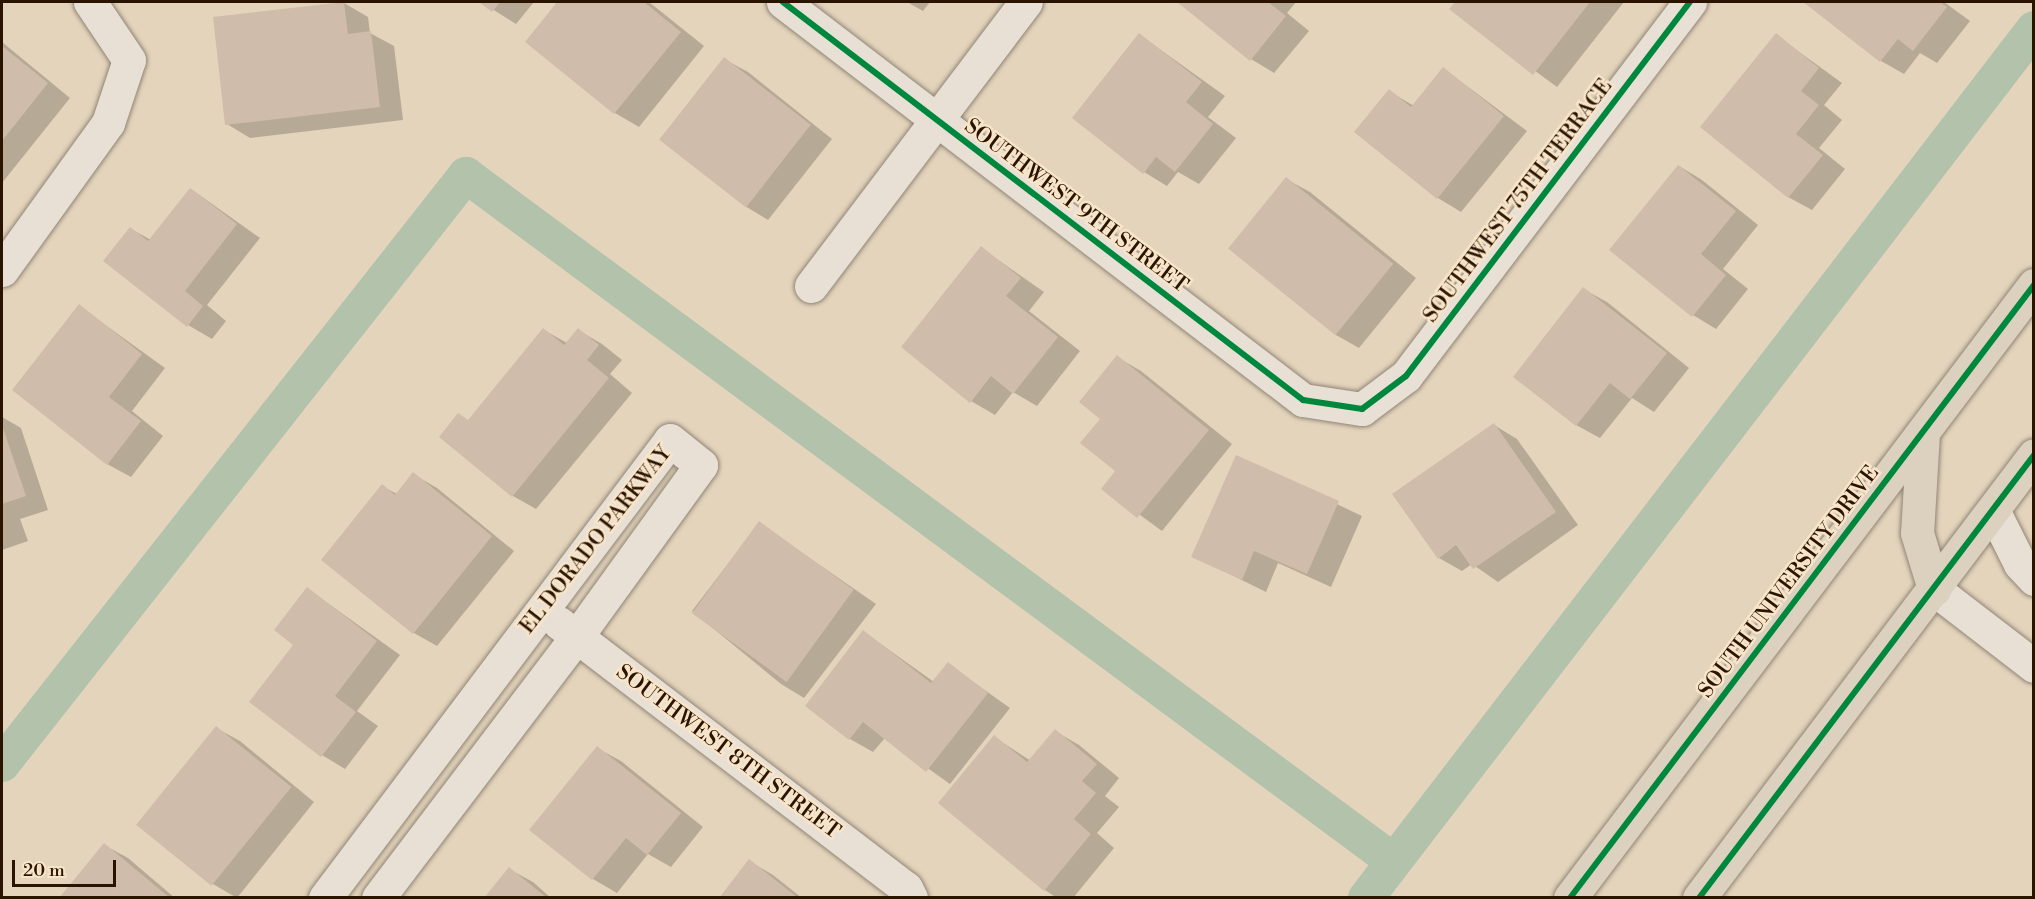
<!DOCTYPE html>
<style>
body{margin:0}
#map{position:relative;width:2035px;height:899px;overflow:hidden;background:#e4d4bc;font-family:"Libre Bodoni",serif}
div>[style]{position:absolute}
.shadow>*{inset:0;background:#0003}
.canal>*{height:36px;margin:-18px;padding:0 18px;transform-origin:18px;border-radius:18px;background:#b2c2ab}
.building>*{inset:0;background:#d0bcaa;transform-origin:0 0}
.roads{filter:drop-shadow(0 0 2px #908575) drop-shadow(0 0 2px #908575)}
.minor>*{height:33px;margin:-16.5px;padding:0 16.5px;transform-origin:16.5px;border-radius:16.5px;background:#e8e0d4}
.tertiary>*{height:33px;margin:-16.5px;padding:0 16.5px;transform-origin:16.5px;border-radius:16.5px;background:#e8e0d4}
.primary>*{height:33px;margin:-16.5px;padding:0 16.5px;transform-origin:16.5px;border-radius:16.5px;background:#dcd1bf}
.cycleway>*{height:6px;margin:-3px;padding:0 3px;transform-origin:3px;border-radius:3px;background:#00873e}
span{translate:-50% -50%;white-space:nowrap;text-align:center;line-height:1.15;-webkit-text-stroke:5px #f8e5c9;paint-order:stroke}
.street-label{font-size:21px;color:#2a1400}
.frame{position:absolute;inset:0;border:3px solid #2a1400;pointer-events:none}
.scale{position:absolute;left:12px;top:860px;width:104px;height:27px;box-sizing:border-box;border:3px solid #2a1400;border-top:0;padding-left:8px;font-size:18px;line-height:21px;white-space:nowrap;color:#2a1400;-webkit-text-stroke:4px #f8e5c9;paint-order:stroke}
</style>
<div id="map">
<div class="shadow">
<div style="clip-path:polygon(481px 2px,534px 2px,516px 24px)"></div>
<div style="clip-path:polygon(559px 2px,649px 2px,704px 46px,639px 127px,615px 113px,527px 41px)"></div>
<div style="clip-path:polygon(907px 2px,930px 2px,923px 11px)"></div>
<div style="clip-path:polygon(1180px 2px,1296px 2px,1287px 13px,1309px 31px,1274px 73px,1251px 59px)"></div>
<div style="clip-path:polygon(1457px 2px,1624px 2px,1557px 87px,1451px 9px)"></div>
<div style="clip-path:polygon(1806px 2px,1944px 2px,1970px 21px,1937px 63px,1920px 53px,1904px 74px,1881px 61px)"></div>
<div style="clip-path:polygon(344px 3px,368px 17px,370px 33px,394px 46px,403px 120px,250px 138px,227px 124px)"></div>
<div style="clip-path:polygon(1140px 35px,1225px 96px,1208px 117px,1236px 138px,1199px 184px,1178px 172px,1167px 186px,1144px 172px)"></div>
<div style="clip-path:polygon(1776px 35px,1842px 83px,1824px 105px,1842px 120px,1819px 148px,1845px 169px,1812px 210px,1788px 197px)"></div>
<div style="clip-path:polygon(2px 42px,70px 98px,2px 183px)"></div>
<div style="clip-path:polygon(724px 59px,748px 72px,832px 139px,768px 220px,745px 206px,660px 139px)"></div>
<div style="clip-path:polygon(1444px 69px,1527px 131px,1461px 212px,1438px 198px,1356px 132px,1389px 91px,1414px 106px)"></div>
<div style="clip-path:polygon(1679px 166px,1702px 180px,1758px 225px,1723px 269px,1748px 289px,1716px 329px,1693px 315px)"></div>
<div style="clip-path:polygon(1286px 179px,1310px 192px,1416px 278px,1359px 348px,1336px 335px)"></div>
<div style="clip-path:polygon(191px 189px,260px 238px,207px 305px,226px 321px,212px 339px,188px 325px,131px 229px,151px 240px)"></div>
<div style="clip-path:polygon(981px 248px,1044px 292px,1029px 311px,1080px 351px,1037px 406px,1013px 392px,995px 415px,971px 401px)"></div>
<div style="clip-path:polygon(1583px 289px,1607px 302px,1689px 368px,1654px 412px,1632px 398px,1600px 438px,1576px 425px)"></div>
<div style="clip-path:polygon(79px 306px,165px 368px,132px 411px,163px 436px,131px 477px,107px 464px)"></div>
<div style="clip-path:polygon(544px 330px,567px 343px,578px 330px,602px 344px,622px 360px,610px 374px,632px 393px,536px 509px,513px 496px,469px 421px)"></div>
<div style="clip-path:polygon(1117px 357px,1141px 371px,1232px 444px,1162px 531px,1103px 488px,1117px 471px,1102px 418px)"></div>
<div style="clip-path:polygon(2px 417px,21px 428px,48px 510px,20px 519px,28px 541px,2px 550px)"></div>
<div style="clip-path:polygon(1494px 425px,1517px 439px,1578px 525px,1498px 582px,1472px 564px,1462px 571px,1439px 558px)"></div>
<div style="clip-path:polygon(1237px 457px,1362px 516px,1331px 587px,1278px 563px,1266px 592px,1193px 556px)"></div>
<div style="clip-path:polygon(413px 474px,437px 488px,514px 551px,437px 646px,414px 633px,382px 486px,397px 494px)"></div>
<div style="clip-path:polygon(759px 523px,876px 604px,804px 698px,781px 684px,692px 611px)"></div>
<div style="clip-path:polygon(308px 589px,400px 655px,357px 711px,378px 726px,345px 769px,322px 755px,295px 644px)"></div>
<div style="clip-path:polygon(864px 632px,934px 682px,948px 664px,1010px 708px,950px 784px,885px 738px,873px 752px,850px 739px)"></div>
<div style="clip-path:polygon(216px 728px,240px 741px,314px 802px,237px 898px,213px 884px)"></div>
<div style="clip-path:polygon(1055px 731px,1079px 745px,1119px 778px,1105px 796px,1119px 807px,1097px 833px,1114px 848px,1073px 898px,1057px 898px,1045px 890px,994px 737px,1031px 761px)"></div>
<div style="clip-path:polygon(597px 748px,621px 761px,703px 827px,671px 867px,648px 854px,617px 893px,593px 879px,531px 830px)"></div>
<div style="clip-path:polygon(104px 845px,128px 858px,175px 898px,61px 898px)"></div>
<div style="clip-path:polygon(749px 861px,773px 875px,802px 898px,721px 898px)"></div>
<div style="clip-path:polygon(509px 869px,533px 882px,551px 898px,486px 898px)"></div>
</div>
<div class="canal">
<div style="left:2px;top:764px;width:750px;rotate:-51.77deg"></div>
<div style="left:466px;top:175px;width:1153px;rotate:36.5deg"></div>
<div style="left:1366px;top:898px;width:1096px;rotate:-52.45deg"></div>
</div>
<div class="building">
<div style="clip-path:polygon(344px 2px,348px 34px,371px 31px,380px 107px,225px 125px,213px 17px)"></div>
<div style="clip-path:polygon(479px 2px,500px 2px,492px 12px)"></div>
<div style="clip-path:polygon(557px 2px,644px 2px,681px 32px,614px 114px,525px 42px)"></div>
<div style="clip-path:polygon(1177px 2px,1268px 2px,1286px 16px,1250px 61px)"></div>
<div style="clip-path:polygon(1455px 2px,1590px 2px,1533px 75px,1449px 9px)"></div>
<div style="clip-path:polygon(1803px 2px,1940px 2px,1947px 7px,1913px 51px,1898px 39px,1880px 62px)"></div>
<div style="clip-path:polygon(1139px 33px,1202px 82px,1186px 102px,1213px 124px,1175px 172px,1156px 157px,1143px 174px,1072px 118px)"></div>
<div style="clip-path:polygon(1776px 33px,1819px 68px,1801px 91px,1819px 105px,1796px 134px,1823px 155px,1788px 198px,1700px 127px)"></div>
<div style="clip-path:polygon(2px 46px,48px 83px,2px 141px)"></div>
<div style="left:724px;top:57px;width:110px;height:105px;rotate:38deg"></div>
<div style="clip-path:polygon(1443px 67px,1504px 116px,1437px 199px,1354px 132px,1389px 89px,1411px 107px)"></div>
<div style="clip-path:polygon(1678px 165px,1736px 211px,1701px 254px,1726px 275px,1692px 317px,1609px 250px)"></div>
<div style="left:1286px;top:177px;width:138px;height:92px;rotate:39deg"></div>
<div style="clip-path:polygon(190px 188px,237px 224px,185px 291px,203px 306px,187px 327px,103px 261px,130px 227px,148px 241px)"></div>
<div style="clip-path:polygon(981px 246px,1021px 278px,1006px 296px,1058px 337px,1013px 394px,991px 376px,970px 403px,901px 347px)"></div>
<div style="clip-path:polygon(1583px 287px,1667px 353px,1630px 399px,1610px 383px,1576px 426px,1513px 377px)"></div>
<div style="clip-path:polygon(79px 304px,142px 354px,109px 397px,141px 421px,107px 465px,12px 390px)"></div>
<div style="clip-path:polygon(543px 328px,564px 345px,578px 328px,599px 345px,587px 360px,609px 378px,512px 497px,439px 437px,458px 413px,468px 420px)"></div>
<div style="clip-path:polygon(1117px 355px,1209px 430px,1137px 518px,1101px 489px,1115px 471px,1080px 443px,1100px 419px,1079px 402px)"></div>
<div style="clip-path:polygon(1494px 423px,1556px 512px,1473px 569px,1456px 545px,1438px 559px,1392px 494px)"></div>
<div style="clip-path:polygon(2px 425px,26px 496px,2px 504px)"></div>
<div style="clip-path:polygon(1236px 455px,1339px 501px,1307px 574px,1254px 551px,1242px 580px,1191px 557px)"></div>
<div style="clip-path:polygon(413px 472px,492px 536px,413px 634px,321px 560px,382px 484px,395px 495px)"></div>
<div style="left:759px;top:521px;width:117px;height:114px;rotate:36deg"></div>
<div style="clip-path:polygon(307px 587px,377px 641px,335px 696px,356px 712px,321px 757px,249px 702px,293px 645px,274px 630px)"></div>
<div style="clip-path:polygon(863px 630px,931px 683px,948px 662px,988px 693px,926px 772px,863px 722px,849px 740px,805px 706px)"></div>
<div style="left:216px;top:726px;width:97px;height:127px;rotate:39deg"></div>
<div style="clip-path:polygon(1055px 729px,1097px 764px,1082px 781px,1096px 793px,1074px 819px,1091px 834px,1044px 891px,938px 803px,994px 735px,1027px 762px)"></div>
<div style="clip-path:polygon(597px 746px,681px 813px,647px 855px,626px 838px,592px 880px,529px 830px)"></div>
<div style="clip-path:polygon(104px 843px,170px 898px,59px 898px)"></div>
<div style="clip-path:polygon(749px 859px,798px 898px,719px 898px)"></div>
<div style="clip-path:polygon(509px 867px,547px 898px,484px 898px)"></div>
</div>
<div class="roads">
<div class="minor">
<div style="left:783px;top:2px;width:655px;rotate:37.43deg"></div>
<div style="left:1303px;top:400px;width:60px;rotate:8.7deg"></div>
<div style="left:1362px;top:409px;width:55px;rotate:-36.9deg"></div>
<div style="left:1406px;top:376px;width:470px;rotate:-52.8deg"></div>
<div style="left:2px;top:270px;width:181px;rotate:-54.2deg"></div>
<div style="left:108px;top:123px;width:66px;rotate:-71.6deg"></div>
<div style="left:129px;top:60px;width:70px;rotate:-123.9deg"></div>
<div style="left:811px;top:286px;width:356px;rotate:-52.9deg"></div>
<div style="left:559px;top:623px;width:437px;rotate:37.4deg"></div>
<div style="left:906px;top:888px;width:11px;rotate:63deg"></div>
<div style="left:325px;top:898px;width:573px;rotate:-53.01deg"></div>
<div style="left:670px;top:440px;width:40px;rotate:39deg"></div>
<div style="left:701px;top:465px;width:211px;rotate:125.9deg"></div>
<div style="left:577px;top:636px;width:329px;rotate:127.2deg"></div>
</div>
<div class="tertiary">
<div style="left:1993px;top:510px;width:60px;rotate:63.4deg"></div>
<div style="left:2020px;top:564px;width:21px;rotate:47deg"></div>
<div style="left:1934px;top:589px;width:126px;rotate:37.6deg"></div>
</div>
<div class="primary">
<div style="left:1923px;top:433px;width:100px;rotate:93.4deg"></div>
<div style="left:1917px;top:533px;width:59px;rotate:73.1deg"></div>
<div style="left:1570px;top:898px;width:769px;rotate:-52.88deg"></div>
<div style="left:1699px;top:898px;width:555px;rotate:-52.9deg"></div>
</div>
</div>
<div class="cycleway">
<div style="left:783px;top:2px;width:655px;rotate:37.43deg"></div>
<div style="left:1303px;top:400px;width:60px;rotate:8.7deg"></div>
<div style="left:1362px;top:409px;width:55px;rotate:-36.9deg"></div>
<div style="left:1406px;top:376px;width:470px;rotate:-52.8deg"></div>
<div style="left:1570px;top:898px;width:769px;rotate:-52.88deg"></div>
<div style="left:1699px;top:898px;width:555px;rotate:-52.9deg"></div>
</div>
<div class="street-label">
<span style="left:1518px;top:201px;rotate:-53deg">SOUTHWEST 75TH TERRACE</span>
<span style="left:1076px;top:206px;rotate:37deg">SOUTHWEST 9TH STREET</span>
<span style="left:596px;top:540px;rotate:-52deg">EL DORADO PARKWAY</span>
<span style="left:1789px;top:582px;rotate:-53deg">SOUTH UNIVERSITY DRIVE</span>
<span style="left:728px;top:752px;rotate:37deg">SOUTHWEST 8TH STREET</span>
</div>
<div class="frame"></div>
<div class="scale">20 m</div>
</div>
